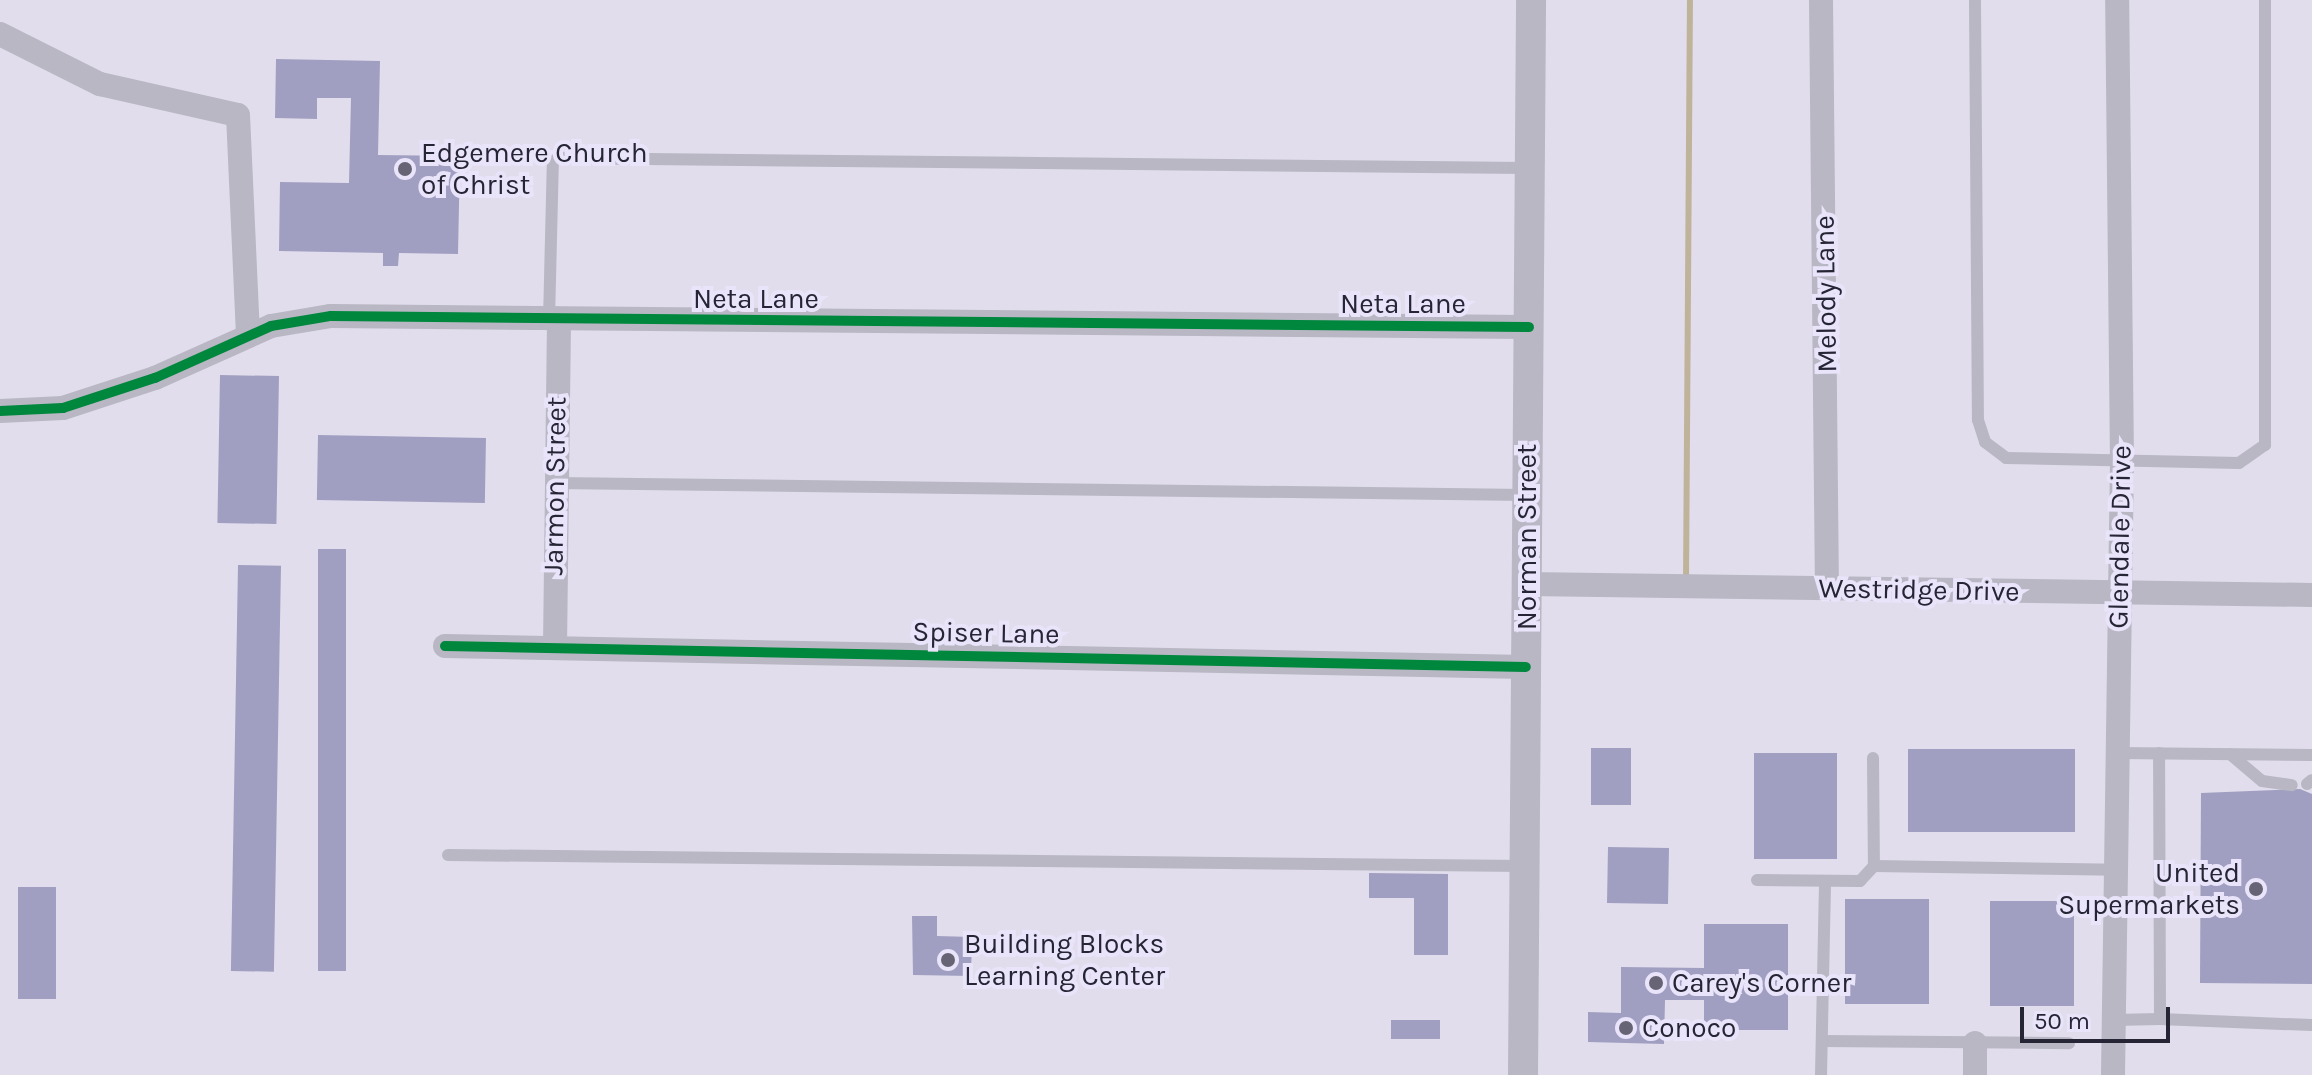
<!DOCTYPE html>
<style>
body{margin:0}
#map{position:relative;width:2312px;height:1075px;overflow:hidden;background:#e1ddec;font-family:Karla,sans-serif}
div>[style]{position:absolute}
.stream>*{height:6px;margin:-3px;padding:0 3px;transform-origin:3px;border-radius:3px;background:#bfb499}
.building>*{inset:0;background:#a09fc1;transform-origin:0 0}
.service>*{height:12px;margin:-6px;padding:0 6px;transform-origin:6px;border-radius:6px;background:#b9b7c4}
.minor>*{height:24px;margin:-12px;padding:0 12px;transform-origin:12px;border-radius:12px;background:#b9b7c4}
.tertiary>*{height:30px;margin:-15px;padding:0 15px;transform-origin:15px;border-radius:15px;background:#b9b7c4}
.cycleway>*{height:10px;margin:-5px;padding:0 5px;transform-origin:5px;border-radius:5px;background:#00873e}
.dots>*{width:22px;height:22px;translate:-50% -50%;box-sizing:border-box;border:4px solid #e9e4fa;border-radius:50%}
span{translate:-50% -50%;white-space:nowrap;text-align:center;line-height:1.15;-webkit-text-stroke:8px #e9e4fa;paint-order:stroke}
.poi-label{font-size:28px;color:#262535}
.left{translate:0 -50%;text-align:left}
.right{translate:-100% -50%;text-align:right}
.street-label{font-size:28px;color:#262535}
.scale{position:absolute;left:2020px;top:1007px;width:150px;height:36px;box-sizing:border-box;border:4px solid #262535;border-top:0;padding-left:10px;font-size:24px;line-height:28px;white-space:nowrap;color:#262535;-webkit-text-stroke:6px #e9e4fa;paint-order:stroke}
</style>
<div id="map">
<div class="stream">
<div style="left:1686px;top:582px;width:582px;rotate:-89.61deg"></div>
</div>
<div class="building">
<div style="clip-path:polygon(276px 59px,380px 61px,378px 155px,460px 156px,458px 254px,399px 253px,398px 266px,383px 266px,383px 253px,279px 251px,280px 182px,349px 183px,351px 98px,317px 98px,317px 119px,275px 118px)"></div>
<div style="left:220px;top:375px;width:59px;height:148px;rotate:1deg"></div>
<div style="left:318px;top:435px;width:168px;height:65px;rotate:1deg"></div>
<div style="left:318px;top:549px;width:28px;height:422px"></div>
<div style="left:238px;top:565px;width:43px;height:406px;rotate:1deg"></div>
<div style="left:1591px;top:748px;width:40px;height:57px"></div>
<div style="left:1908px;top:749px;width:167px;height:83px"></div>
<div style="left:1754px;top:753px;width:83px;height:106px"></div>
<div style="clip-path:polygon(2300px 789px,2312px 794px,2312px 984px,2200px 983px,2201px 793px)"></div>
<div style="left:1608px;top:847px;width:61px;height:56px;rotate:1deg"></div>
<div style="clip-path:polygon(1369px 873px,1448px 874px,1448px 955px,1414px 955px,1414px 898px,1369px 898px)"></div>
<div style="left:18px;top:887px;width:38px;height:112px"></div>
<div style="left:1845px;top:899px;width:84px;height:105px"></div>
<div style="left:1990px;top:901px;width:84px;height:105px"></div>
<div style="clip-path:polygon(912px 916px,937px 916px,937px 936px,972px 937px,971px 976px,913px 975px)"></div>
<div style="clip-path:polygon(1704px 924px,1788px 924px,1788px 1030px,1704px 1030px,1704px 1000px,1665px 1000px,1664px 1044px,1588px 1042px,1588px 1012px,1621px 1013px,1621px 967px,1704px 968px)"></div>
<div style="left:1391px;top:1020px;width:49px;height:19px"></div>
</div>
<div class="service">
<div style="left:1975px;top:0;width:420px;rotate:89.6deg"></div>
<div style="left:1978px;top:420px;width:23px;rotate:72deg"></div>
<div style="left:1985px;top:442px;width:26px;rotate:37deg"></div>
<div style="left:2006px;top:458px;width:233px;rotate:1.2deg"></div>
<div style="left:2239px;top:463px;width:32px;rotate:-35deg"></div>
<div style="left:2265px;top:445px;width:445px;rotate:-90deg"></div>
<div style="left:549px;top:320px;width:162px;rotate:-88.6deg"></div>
<div style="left:553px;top:158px;width:975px;rotate:0.59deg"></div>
<div style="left:555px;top:483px;width:972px;rotate:0.71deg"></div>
<div style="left:2117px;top:753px;width:195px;rotate:0.6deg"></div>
<div style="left:2230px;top:754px;width:42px;rotate:40.2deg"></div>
<div style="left:2262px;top:781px;width:30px;rotate:8deg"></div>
<div style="left:1873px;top:758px;width:108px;rotate:89.5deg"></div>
<div style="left:2307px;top:784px;width:6px;rotate:-39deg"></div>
<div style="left:448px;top:855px;width:1076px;rotate:0.59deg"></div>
<div style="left:1757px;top:880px;width:103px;rotate:0.6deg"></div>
<div style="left:1860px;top:881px;width:21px;rotate:-47deg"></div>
<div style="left:1874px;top:866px;width:242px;rotate:0.9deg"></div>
<div style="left:2160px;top:1019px;width:152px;rotate:2.3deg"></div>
<div style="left:2114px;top:1020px;width:46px;rotate:-1.2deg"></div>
<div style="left:2160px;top:1019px;width:266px;rotate:-90.2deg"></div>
<div style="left:1822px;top:1041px;width:247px;rotate:0.5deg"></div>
<div style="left:1821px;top:1075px;width:194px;rotate:-88.8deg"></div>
</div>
<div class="minor">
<div style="left:1821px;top:0;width:589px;rotate:89.42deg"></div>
<div style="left:0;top:34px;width:112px;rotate:26.6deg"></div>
<div style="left:100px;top:84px;width:141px;rotate:12.7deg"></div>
<div style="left:238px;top:115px;width:221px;rotate:87.4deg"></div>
<div style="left:0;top:411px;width:63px;rotate:-2.7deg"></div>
<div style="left:63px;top:408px;width:97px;rotate:-18.1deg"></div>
<div style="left:155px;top:378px;width:127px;rotate:-24.1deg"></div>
<div style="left:271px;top:326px;width:61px;rotate:-9.5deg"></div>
<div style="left:331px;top:316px;width:1198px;rotate:0.53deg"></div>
<div style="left:1527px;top:584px;width:785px;rotate:0.8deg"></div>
<div style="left:445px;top:646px;width:1081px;rotate:1.11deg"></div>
<div style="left:555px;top:648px;width:325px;rotate:-89.3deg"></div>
<div style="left:1975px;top:1075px;width:32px;rotate:-90deg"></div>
<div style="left:2113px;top:1075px;width:613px;rotate:-89.16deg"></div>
<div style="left:2122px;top:462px;width:462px;rotate:-90.6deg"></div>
</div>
<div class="tertiary">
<div style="left:1523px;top:1075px;width:1075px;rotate:-89.57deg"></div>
</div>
<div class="cycleway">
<div style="left:0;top:411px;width:63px;rotate:-2.7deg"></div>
<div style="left:63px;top:408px;width:97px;rotate:-18.1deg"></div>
<div style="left:155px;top:378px;width:127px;rotate:-24.1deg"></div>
<div style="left:271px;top:326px;width:61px;rotate:-9.5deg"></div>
<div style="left:331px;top:316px;width:1198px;rotate:0.53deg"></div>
<div style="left:445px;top:646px;width:1081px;rotate:1.11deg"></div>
</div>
<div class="dots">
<div style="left:405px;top:169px;background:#676575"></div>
<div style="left:2256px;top:889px;background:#676575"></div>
<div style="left:948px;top:960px;background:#676575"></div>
<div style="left:1656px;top:983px;background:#676575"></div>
<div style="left:1626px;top:1028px;background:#676575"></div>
</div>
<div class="poi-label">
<span class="left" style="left:421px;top:169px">Edgemere Church<br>of Christ</span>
<span class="right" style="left:2240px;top:889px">United<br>Supermarkets</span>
<span class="left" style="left:964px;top:960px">Building Blocks<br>Learning Center</span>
<span class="left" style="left:1672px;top:983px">Carey's Corner</span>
<span class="left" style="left:1642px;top:1028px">Conoco</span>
</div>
<div class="street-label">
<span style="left:1826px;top:294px;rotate:-91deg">Melody Lane</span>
<span style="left:756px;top:299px">Neta Lane</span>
<span style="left:1403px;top:304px">Neta Lane</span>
<span style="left:555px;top:486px;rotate:-89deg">Jarmon Street</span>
<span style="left:1527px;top:537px;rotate:-90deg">Norman Street</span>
<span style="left:2120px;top:537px;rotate:-89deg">Glendale Drive</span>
<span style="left:1919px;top:590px;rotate:1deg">Westridge Drive</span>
<span style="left:986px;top:633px;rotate:1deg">Spiser Lane</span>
</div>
<div class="scale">50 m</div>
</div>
